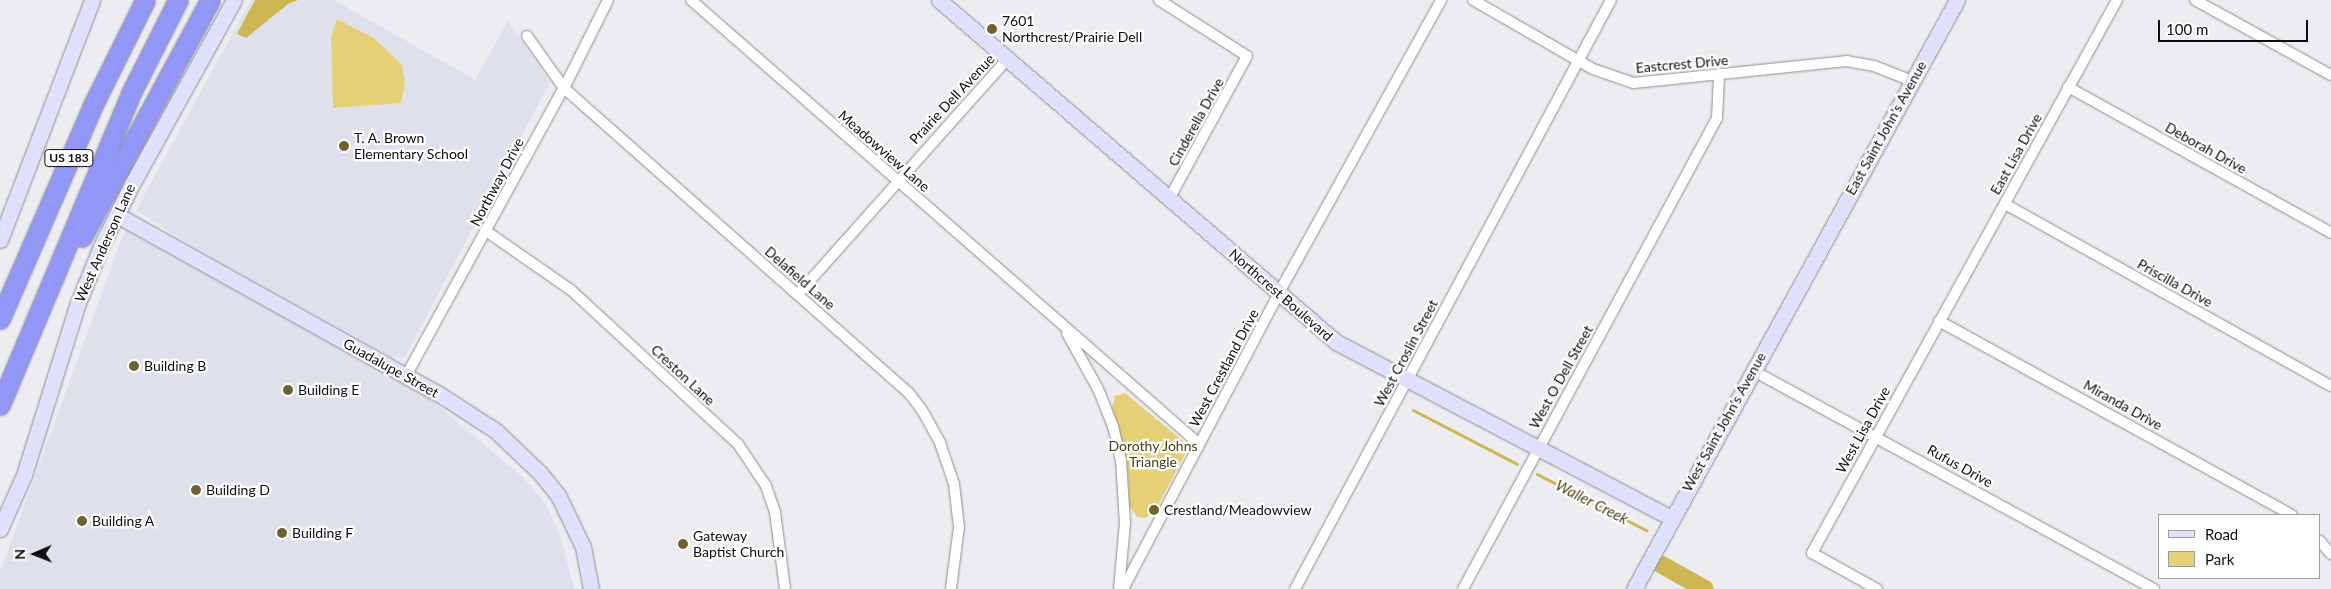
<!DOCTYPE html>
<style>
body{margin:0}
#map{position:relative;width:2331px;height:589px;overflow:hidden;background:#ececf1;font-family:Lato,sans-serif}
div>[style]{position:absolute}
.built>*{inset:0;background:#dee0ec}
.green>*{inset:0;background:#e6d077}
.water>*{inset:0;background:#ceb650}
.stream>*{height:3px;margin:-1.5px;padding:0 1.5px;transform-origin:1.5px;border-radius:1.5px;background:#ceb650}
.river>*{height:18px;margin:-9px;padding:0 9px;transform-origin:9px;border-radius:9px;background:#ceb650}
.roads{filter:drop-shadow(0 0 1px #8d8e92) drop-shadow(0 0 1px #8d8e92)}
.street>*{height:10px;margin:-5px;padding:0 5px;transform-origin:5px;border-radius:5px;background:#fff}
.secondary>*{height:15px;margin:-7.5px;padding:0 7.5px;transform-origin:7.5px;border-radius:7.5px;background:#dee0fc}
.highway>*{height:19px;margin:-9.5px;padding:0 9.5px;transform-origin:9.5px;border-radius:9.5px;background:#9296f6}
.dots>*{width:14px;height:14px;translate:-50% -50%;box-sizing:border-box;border:2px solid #fff;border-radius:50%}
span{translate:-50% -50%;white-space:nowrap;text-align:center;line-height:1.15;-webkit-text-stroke:4.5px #fff;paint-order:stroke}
.shield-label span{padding:1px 4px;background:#fff;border:1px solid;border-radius:4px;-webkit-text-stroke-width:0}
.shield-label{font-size:12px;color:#0d0d0f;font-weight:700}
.poi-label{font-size:14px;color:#0d0d0f}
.left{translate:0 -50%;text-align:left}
.street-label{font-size:14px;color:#0d0d0f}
.park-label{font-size:14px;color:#4a4116}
.water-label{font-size:15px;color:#4d4319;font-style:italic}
.legend{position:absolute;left:2158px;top:514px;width:162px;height:65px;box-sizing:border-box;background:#fff;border:1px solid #9e9e9f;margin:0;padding:6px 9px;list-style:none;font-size:15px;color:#0d0d0f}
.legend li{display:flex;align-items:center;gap:10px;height:25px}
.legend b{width:25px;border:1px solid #9e9e9f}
.north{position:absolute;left:10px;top:529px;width:50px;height:50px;-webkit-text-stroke:4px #fff;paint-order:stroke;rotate:269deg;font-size:14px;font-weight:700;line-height:20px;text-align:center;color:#0d0d0f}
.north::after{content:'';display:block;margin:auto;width:18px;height:22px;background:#0d0d0f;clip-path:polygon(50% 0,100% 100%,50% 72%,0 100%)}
.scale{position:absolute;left:2158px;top:20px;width:150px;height:22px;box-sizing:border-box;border:2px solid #0d0d0f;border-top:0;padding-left:6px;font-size:15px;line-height:18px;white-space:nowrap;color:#0d0d0f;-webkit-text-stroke:4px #fff;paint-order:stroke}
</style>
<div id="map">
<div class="built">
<div style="clip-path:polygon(251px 0,334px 0,475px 80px,508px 21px,550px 82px,405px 357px,393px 358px,188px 244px,136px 210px)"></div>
<div style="clip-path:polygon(125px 230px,426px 396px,524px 478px,546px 505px,561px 538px,574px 589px,0 589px,0 572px)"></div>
</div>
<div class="green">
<div style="clip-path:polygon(337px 19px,374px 38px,402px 65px,405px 83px,401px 103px,333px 108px,331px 36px)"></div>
<div style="clip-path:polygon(1125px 393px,1183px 441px,1185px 447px,1185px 454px,1154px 513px,1145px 518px,1137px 517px,1129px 506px,1128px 474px,1112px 408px,1115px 396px)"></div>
</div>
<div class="water">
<div style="clip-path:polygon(255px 0,298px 0,288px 4px,246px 38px,237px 34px)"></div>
</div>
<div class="stream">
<div style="left:1413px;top:410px;width:117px;rotate:27.4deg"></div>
<div style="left:1537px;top:474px;width:123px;rotate:27.2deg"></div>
</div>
<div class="river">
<div style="left:1662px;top:565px;width:49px;rotate:29.2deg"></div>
</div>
<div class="roads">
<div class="street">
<div style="left:691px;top:0;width:675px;rotate:41.15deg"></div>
<div style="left:1159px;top:0;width:104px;rotate:32.5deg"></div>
<div style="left:1247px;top:56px;width:165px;rotate:118.6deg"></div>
<div style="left:1473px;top:0;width:138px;rotate:29.9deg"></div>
<div style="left:1593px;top:69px;width:43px;rotate:18.9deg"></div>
<div style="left:1634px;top:83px;width:213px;rotate:-5.9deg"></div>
<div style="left:1846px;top:61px;width:28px;rotate:10deg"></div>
<div style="left:1874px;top:66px;width:41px;rotate:21.5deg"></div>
<div style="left:2195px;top:0;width:155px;rotate:28.9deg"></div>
<div style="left:527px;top:36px;width:64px;rotate:54.6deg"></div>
<div style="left:564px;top:88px;width:460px;rotate:41.5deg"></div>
<div style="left:909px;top:393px;width:21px;rotate:53deg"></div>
<div style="left:922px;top:410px;width:38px;rotate:61deg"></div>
<div style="left:940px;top:443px;width:43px;rotate:71.1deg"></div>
<div style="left:954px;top:484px;width:43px;rotate:83.4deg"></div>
<div style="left:959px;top:527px;width:63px;rotate:97.4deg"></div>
<div style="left:2068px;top:87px;width:301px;rotate:29deg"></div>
<div style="left:2005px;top:204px;width:373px;rotate:29.2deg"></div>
<div style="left:486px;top:231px;width:103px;rotate:34.8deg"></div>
<div style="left:571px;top:290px;width:227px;rotate:42.7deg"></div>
<div style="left:738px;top:444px;width:50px;rotate:56.3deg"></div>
<div style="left:766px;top:486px;width:28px;rotate:71deg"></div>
<div style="left:775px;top:512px;width:78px;rotate:82.6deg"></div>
<div style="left:798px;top:294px;width:316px;rotate:-48.3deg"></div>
<div style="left:1939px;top:321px;width:403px;rotate:28.8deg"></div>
<div style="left:1067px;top:333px;width:64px;rotate:61deg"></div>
<div style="left:1098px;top:389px;width:40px;rotate:68deg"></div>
<div style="left:1113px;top:426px;width:35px;rotate:77deg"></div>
<div style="left:1121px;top:460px;width:63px;rotate:86.4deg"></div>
<div style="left:1125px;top:523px;width:66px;rotate:95.2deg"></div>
<div style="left:1752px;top:370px;width:458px;rotate:28.6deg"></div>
<div style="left:406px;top:376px;width:328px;rotate:-61.3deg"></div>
<div style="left:564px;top:88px;width:98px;rotate:-63.4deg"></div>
<div style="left:2320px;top:541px;width:17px;rotate:50deg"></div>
<div style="left:1123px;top:589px;width:349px;rotate:-62.2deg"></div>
<div style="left:1286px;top:280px;width:320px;rotate:-61deg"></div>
<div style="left:1295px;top:589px;width:668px;rotate:-61.79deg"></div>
<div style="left:1463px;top:589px;width:535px;rotate:-61.66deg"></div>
<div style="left:1717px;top:118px;width:43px;rotate:-87.3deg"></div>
<div style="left:1877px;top:589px;width:74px;rotate:-151deg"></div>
<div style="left:1812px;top:553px;width:632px;rotate:-61.12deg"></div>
</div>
<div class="secondary">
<div style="left:939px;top:0;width:524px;rotate:40.74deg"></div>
<div style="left:1336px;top:342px;width:378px;rotate:27.7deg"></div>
<div style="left:117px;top:215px;width:368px;rotate:29.1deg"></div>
<div style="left:439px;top:394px;width:68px;rotate:33deg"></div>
<div style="left:496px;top:431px;width:61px;rotate:43.7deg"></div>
<div style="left:540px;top:473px;width:28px;rotate:51deg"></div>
<div style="left:558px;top:495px;width:58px;rotate:64.3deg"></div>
<div style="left:583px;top:547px;width:43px;rotate:79.2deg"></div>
<div style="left:0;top:240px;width:257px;rotate:-69deg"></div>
<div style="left:0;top:529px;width:59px;rotate:-66deg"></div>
<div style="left:24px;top:475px;width:180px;rotate:-72.6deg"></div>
<div style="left:78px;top:303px;width:61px;rotate:-68deg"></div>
<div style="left:101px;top:246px;width:69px;rotate:-63.4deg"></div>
<div style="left:132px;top:184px;width:210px;rotate:-61deg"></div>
<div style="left:1634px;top:589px;width:672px;rotate:-61.26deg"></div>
</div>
<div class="highway">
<div style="left:82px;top:237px;width:269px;rotate:-61.6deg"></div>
<div style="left:0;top:319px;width:231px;rotate:-66.5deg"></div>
<div style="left:92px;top:107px;width:119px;rotate:-63.6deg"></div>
<div style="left:0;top:405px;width:338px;rotate:-67.2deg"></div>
<div style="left:131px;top:93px;width:104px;rotate:-63.2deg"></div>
</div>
</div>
<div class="dots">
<div style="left:992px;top:29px;background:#6e622f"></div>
<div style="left:344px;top:146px;background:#6e622f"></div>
<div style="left:134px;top:366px;background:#6e622f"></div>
<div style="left:288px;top:390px;background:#6e622f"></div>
<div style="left:196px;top:490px;background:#6e622f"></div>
<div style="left:1154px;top:510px;background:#6e622f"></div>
<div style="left:82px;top:521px;background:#6e622f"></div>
<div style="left:282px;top:533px;background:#6e622f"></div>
<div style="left:683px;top:544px;background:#6e622f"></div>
</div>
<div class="shield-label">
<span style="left:69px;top:158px">US 183</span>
</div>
<div class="poi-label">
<span class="left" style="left:1002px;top:29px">7601<br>Northcrest/Prairie Dell</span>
<span class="left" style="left:354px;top:146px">T. A. Brown<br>Elementary School</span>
<span class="left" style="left:144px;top:366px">Building B</span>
<span class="left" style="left:298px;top:390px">Building E</span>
<span class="left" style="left:206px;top:490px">Building D</span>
<span class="left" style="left:1164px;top:510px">Crestland/Meadowview</span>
<span class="left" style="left:92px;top:521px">Building A</span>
<span class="left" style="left:292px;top:533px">Building F</span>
<span class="left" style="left:693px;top:544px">Gateway<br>Baptist Church</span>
</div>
<div class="street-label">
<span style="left:1682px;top:64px;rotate:-5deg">Eastcrest Drive</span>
<span style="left:952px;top:99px;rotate:-47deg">Prairie Dell Avenue</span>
<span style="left:1196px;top:122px;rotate:-61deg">Cinderella Drive</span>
<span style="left:1886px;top:128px;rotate:-61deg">East Saint John's Avenue</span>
<span style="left:2206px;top:148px;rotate:29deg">Deborah Drive</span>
<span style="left:884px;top:151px;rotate:41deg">Meadowview Lane</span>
<span style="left:2016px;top:154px;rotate:-61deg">East Lisa Drive</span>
<span style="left:497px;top:182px;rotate:-62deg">Northway Drive</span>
<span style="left:105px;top:243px;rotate:-66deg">West Anderson Lane</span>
<span style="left:800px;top:278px;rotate:41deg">Delafield Lane</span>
<span style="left:2175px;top:283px;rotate:29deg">Priscilla Drive</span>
<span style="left:1281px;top:295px;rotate:41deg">Northcrest Boulevard</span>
<span style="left:1406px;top:353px;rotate:-62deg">West Croslin Street</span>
<span style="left:391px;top:368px;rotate:29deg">Guadalupe Street</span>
<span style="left:1224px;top:368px;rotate:-62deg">West Crestland Drive</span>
<span style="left:683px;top:375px;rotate:43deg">Creston Lane</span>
<span style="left:1561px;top:377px;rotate:-61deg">West O Dell Street</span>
<span style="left:2123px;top:405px;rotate:29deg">Miranda Drive</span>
<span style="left:1724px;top:422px;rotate:-61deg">West Saint John's Avenue</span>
<span style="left:1863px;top:430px;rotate:-61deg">West Lisa Drive</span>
<span style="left:1960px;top:466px;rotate:29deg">Rufus Drive</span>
</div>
<div class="park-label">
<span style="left:1153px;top:454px">Dorothy Johns<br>Triangle</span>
</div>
<div class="water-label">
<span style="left:1592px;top:502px;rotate:27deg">Waller Creek</span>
</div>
<ul class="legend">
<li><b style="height:6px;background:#dee0fc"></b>Road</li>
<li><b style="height:14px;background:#e6d077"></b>Park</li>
</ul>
<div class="north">N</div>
<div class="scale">100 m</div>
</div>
